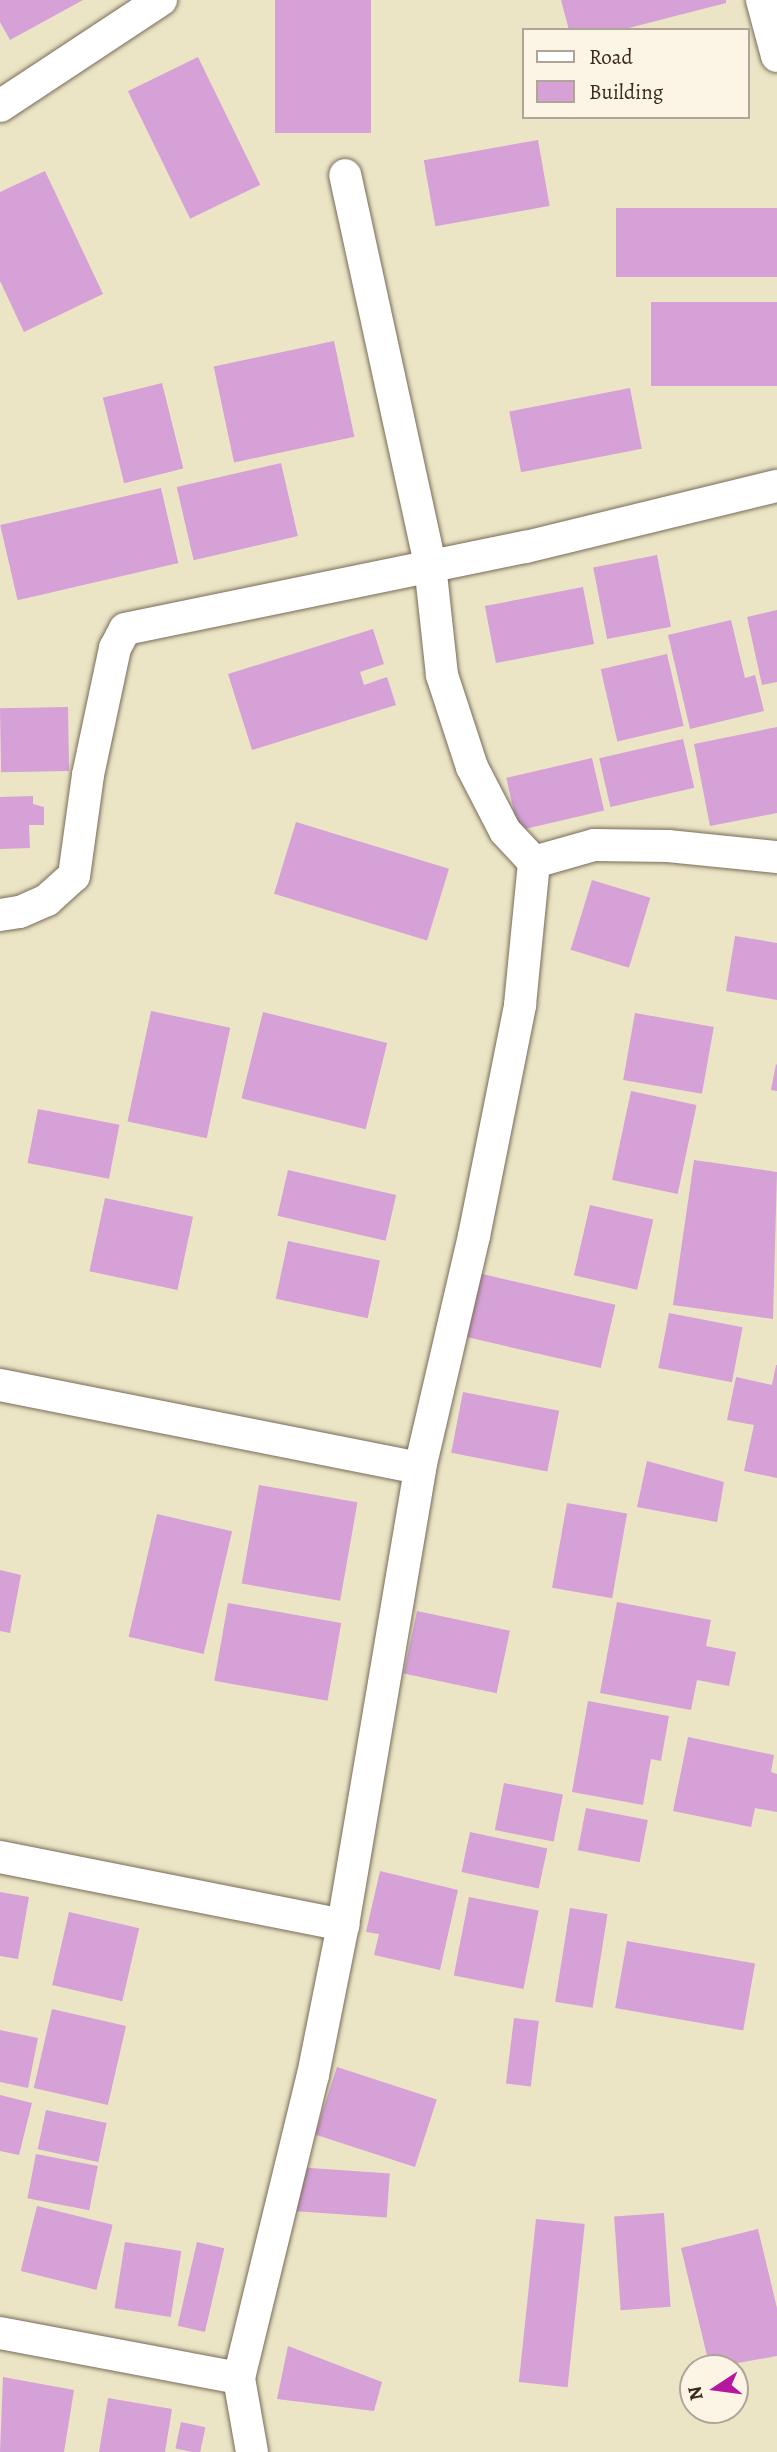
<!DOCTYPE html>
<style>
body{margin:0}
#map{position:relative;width:777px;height:2452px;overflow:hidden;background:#ebe5c6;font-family:Alegreya,serif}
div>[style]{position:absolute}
.building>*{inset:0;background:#d5a1d7;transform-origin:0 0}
.roads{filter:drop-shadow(0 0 2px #796b59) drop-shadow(0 0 2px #796b59)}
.street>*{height:32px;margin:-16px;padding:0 16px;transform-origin:16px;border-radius:16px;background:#fff}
span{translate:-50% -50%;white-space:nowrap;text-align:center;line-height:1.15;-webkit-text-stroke:5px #fcf5e5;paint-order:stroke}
.legend{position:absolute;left:522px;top:28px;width:228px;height:91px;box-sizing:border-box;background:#fcf5e5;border:2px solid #afa495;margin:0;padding:9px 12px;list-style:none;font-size:21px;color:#3b2a1e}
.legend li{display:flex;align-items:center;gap:14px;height:35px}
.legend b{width:35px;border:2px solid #afa495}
.north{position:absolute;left:679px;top:2354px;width:70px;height:70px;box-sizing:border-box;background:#fcf5e5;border:2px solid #afa495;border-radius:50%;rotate:257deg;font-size:19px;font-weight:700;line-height:28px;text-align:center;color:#3b2a1e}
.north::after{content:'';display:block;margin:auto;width:24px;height:32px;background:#b5179e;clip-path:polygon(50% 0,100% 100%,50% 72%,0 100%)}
</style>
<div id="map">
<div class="building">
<div style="clip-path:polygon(0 0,83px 0,10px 40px,0 22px)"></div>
<div style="left:275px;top:0;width:96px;height:133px"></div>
<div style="clip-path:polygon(561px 0,726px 0,726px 3px,621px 30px,569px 30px)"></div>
<div style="left:198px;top:57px;width:142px;height:78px;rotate:64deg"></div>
<div style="left:538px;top:140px;width:67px;height:116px;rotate:80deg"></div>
<div style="clip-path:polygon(45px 171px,103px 294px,24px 332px,0 281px,0 192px)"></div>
<div style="left:777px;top:208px;width:69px;height:161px;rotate:90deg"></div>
<div style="left:777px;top:302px;width:84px;height:126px;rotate:90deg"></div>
<div style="left:334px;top:341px;width:98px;height:123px;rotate:78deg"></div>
<div style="left:162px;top:383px;width:88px;height:61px;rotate:76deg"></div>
<div style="left:630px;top:388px;width:62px;height:123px;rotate:79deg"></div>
<div style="left:281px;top:463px;width:75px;height:107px;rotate:77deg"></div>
<div style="left:161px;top:488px;width:77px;height:165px;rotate:77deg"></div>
<div style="left:657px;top:555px;width:73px;height:65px;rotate:79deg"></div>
<div style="left:583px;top:587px;width:58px;height:100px;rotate:79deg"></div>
<div style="clip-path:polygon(777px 610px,777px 682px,762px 685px,747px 617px)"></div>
<div style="clip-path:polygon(731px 620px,745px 678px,755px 675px,764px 711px,690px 729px,668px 635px)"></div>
<div style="clip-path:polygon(373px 629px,384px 664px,360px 672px,364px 685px,387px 677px,396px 705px,252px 750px,228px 674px)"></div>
<div style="left:667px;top:654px;width:74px;height:68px;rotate:77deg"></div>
<div style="left:68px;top:707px;width:64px;height:68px;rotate:89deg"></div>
<div style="clip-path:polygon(777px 727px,777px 813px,710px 826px,694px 744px)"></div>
<div style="left:683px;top:739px;width:50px;height:86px;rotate:77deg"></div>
<div style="left:592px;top:758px;width:54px;height:88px;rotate:77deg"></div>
<div style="clip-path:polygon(33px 796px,33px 804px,44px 807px,44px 825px,29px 825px,30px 848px,0 849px,0 797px)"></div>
<div style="left:296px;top:822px;width:160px;height:75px;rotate:17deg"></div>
<div style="left:592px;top:880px;width:61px;height:73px;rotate:17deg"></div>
<div style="clip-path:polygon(735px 936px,777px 943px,777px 1000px,726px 991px)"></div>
<div style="left:151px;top:1011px;width:81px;height:113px;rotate:12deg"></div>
<div style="left:263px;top:1012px;width:128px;height:89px;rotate:14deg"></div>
<div style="left:635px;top:1013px;width:80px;height:68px;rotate:10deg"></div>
<div style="clip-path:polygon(776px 1064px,777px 1065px,777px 1091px,771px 1090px)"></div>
<div style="left:631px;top:1091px;width:67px;height:91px;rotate:12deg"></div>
<div style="left:38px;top:1109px;width:83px;height:55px;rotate:11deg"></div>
<div style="clip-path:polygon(694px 1160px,777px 1172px,773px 1319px,673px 1305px)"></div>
<div style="left:288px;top:1170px;width:111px;height:47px;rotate:13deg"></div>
<div style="left:105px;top:1198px;width:90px;height:75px;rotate:12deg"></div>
<div style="left:590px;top:1205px;width:65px;height:72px;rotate:13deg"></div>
<div style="left:288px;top:1241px;width:94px;height:59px;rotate:12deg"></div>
<div style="left:478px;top:1273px;width:141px;height:65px;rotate:13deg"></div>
<div style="left:669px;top:1313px;width:75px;height:56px;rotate:11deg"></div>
<div style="clip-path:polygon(776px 1365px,777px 1365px,777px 1478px,744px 1471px,754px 1425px,727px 1420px,736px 1377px,772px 1385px)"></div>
<div style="left:463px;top:1392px;width:98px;height:62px;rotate:11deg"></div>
<div style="clip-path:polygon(647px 1461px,724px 1482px,717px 1522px,637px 1507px)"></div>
<div style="left:259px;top:1485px;width:100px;height:100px;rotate:10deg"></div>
<div style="left:567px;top:1503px;width:61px;height:86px;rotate:10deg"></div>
<div style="left:157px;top:1514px;width:77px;height:126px;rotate:13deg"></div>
<div style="clip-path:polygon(0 1570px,21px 1575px,10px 1633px,0 1631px)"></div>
<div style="clip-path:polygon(617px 1602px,711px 1620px,706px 1646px,736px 1652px,729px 1686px,697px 1680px,691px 1710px,600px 1693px)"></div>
<div style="left:228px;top:1603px;width:115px;height:79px;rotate:10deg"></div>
<div style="left:417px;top:1611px;width:95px;height:64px;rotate:12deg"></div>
<div style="clip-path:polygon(588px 1701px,669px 1716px,661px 1761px,651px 1759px,643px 1805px,572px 1792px)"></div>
<div style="clip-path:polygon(688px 1737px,774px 1755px,771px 1772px,777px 1774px,777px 1812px,755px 1808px,751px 1827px,673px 1811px)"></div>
<div style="left:504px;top:1783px;width:60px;height:48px;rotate:11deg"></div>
<div style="left:586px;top:1808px;width:63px;height:43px;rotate:11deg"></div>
<div style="left:470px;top:1832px;width:79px;height:41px;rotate:12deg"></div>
<div style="clip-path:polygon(380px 1871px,458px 1890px,440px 1970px,374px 1955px,379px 1934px,366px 1932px)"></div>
<div style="clip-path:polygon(0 1892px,29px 1897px,18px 1959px,0 1956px)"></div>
<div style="left:469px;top:1897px;width:71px;height:80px;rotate:11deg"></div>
<div style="left:570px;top:1908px;width:38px;height:95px;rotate:9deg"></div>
<div style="left:69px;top:1912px;width:72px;height:75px;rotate:13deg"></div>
<div style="left:627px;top:1941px;width:130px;height:68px;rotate:10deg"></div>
<div style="left:52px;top:2009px;width:76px;height:81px;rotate:13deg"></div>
<div style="left:514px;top:2018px;width:25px;height:66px;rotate:7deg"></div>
<div style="clip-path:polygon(0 2030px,38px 2038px,28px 2088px,0 2082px)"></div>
<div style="left:337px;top:2067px;width:105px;height:71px;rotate:18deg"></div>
<div style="clip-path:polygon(0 2095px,32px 2103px,19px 2155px,0 2151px)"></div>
<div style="left:46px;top:2110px;width:62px;height:40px;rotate:12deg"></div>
<div style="left:36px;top:2154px;width:63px;height:45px;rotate:11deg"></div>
<div style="left:296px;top:2167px;width:94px;height:44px;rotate:4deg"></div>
<div style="left:37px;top:2206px;width:78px;height:67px;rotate:14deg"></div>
<div style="left:664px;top:2213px;width:94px;height:50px;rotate:86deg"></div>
<div style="left:536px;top:2219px;width:49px;height:164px;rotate:6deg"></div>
<div style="clip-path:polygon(758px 2229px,777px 2308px,777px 2356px,710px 2368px,681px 2248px)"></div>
<div style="left:125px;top:2242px;width:57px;height:67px;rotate:9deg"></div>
<div style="left:197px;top:2242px;width:28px;height:86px;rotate:13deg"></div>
<div style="clip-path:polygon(288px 2346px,382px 2382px,374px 2411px,277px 2399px)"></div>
<div style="clip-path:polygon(3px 2377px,74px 2390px,64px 2452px,0 2452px)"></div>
<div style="clip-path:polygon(108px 2398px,172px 2409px,165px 2452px,99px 2452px)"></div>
<div style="left:181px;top:2422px;width:25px;height:27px;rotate:12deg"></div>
</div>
<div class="roads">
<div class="street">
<div style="left:762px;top:0;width:58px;rotate:75deg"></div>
<div style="left:0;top:106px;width:193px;rotate:-33.4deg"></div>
<div style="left:534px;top:862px;width:62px;rotate:-15.8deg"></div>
<div style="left:594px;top:845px;width:74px;rotate:0.8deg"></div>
<div style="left:668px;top:846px;width:110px;rotate:5.8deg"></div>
<div style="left:0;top:915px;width:20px;rotate:-9deg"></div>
<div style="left:20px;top:912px;width:30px;rotate:-24deg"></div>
<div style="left:47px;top:900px;width:36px;rotate:-42deg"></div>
<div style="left:74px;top:876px;width:102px;rotate:-82.1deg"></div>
<div style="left:88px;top:775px;width:130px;rotate:-78deg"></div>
<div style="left:115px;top:648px;width:21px;rotate:-62deg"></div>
<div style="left:125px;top:629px;width:409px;rotate:-11.6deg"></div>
<div style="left:526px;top:547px;width:258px;rotate:-13.7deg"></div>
<div style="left:0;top:1385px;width:428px;rotate:11.2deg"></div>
<div style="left:0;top:1857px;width:350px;rotate:11.2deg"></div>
<div style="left:0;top:2333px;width:243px;rotate:10.7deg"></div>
<div style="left:252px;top:2452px;width:75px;rotate:-100deg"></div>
<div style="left:239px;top:2378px;width:312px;rotate:-76.3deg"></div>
<div style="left:313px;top:2075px;width:153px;rotate:-78.7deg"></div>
<div style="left:343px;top:1925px;width:463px;rotate:-80.4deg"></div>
<div style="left:420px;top:1468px;width:238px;rotate:-76.9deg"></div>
<div style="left:474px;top:1236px;width:236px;rotate:-78.7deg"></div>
<div style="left:520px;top:1005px;width:144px;rotate:-84.4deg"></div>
<div style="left:534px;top:862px;width:42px;rotate:-133.1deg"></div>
<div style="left:505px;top:831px;width:72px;rotate:-117.3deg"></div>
<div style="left:472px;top:767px;width:97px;rotate:-108.1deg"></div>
<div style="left:442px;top:675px;width:112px;rotate:-96.2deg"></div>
<div style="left:430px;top:564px;width:398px;rotate:-102.3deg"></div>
</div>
</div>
<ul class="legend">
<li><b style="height:9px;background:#fff"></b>Road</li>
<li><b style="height:19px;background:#d5a1d7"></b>Building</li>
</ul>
<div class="north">N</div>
</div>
